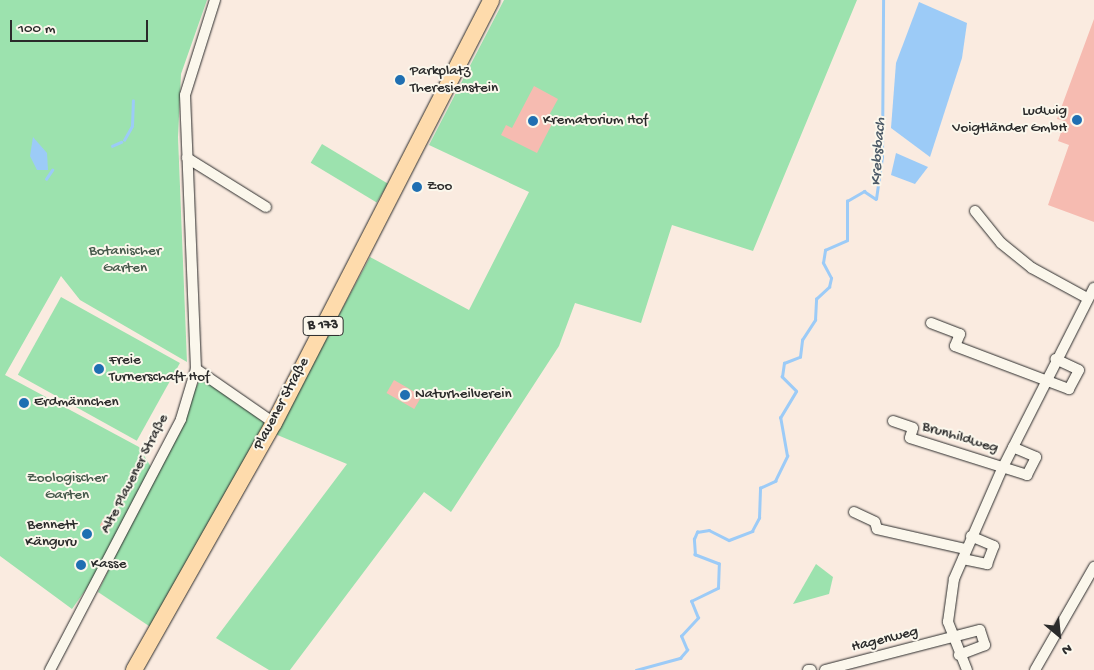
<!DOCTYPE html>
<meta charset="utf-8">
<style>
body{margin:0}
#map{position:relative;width:1094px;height:670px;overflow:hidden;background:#faebe0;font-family:"Gochi Hand",sans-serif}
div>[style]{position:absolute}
.green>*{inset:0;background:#9ce2ae;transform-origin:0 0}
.water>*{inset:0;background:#9ccbf7}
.stream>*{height:2.5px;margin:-1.25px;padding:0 1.25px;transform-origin:1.25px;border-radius:1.25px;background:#9ccbf7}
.building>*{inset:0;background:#f6bbb1;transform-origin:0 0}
.roads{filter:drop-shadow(0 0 1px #2b2b2b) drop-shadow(0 0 1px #2b2b2b)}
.street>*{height:10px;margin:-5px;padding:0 5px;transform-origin:5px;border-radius:5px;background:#fbf7ec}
.primary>*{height:16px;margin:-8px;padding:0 8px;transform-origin:8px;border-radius:8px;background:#fedbac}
.dots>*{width:14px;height:14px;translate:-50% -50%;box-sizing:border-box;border:2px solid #fbf7ec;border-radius:50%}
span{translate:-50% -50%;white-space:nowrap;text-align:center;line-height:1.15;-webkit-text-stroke:4px #fbf7ec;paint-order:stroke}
.shield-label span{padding:1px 4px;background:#fbf7ec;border:1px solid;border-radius:4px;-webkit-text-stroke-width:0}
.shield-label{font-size:14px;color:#2b2b2b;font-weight:700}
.poi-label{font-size:15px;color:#2b2b2b}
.left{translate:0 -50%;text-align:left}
.right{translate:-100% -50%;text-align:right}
.park-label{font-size:15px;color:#47594c}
.street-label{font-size:15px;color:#2b2b2b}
.water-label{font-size:16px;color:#4d5b68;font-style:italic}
.north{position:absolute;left:1034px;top:610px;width:50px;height:50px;-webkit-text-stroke:4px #fbf7ec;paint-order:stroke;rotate:152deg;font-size:14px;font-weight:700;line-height:20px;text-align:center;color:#2b2b2b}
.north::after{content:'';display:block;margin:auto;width:18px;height:22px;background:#2b2b2b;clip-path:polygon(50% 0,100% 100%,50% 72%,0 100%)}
.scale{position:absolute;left:10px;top:20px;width:138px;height:22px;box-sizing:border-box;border:2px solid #2b2b2b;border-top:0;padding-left:6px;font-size:15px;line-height:18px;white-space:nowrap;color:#2b2b2b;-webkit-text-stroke:4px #fbf7ec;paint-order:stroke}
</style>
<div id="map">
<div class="green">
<div style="clip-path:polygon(0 0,207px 0,181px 74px,178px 137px,187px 362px,80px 300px,61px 276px,5px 375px,139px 447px,151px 467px,94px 578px,72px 609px,0 556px)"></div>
<div style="clip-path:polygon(504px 0,857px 0,753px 251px,672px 225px,641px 323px,575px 303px,559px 346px,451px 512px,424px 492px,290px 670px,269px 670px,216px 638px,347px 464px,275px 434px,370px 257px,469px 310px,529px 192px,429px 145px)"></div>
<div style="left:322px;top:144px;width:77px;height:22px;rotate:31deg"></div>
<div style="left:61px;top:297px;width:136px;height:89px;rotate:29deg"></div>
<div style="clip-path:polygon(201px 377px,268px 423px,152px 628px,98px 592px)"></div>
<div style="clip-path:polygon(816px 564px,833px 577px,829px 594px,793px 604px)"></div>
</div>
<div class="water">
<div style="clip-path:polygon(919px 2px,967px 23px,962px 58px,930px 157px,891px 128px,896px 63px)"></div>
<div style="clip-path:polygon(33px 137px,47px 153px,48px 170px,37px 170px,30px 156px)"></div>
<div style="clip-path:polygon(896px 153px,928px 167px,915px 184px,891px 175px)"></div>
</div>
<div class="stream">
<div style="left:124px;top:140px;width:16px;rotate:-60deg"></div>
<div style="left:132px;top:126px;width:25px;rotate:-88deg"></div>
<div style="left:112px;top:146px;width:10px;rotate:-24deg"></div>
<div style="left:46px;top:179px;width:11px;rotate:-56deg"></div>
<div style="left:636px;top:670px;width:46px;rotate:-15.3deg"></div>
<div style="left:680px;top:658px;width:11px;rotate:-49deg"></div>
<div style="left:687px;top:650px;width:15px;rotate:-113deg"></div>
<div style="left:681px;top:636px;width:25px;rotate:-47deg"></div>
<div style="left:698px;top:618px;width:18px;rotate:-112deg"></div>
<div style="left:691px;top:601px;width:30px;rotate:-26deg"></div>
<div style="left:718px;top:588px;width:24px;rotate:-88deg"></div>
<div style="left:719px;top:564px;width:26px;rotate:-159deg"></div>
<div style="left:695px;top:555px;width:16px;rotate:-94deg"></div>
<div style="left:694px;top:539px;width:8px;rotate:-67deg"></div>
<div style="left:697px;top:532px;width:12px;rotate:-9deg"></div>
<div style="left:709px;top:530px;width:22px;rotate:27deg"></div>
<div style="left:729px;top:540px;width:25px;rotate:-21deg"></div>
<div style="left:752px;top:531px;width:15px;rotate:-62deg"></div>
<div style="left:759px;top:518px;width:30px;rotate:-88deg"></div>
<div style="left:760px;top:488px;width:17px;rotate:-25deg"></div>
<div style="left:775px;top:481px;width:28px;rotate:-64deg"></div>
<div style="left:787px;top:456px;width:39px;rotate:-100deg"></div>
<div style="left:780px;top:418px;width:31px;rotate:-59deg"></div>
<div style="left:796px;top:391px;width:20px;rotate:-135deg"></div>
<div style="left:782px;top:377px;width:14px;rotate:-82deg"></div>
<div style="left:784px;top:363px;width:17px;rotate:-21deg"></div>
<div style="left:800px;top:357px;width:17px;rotate:-83deg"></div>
<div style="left:802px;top:340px;width:24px;rotate:-57deg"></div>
<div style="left:815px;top:320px;width:21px;rotate:-87deg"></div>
<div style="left:816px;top:299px;width:18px;rotate:-43deg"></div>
<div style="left:829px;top:287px;width:9px;rotate:-77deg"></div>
<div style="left:831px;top:278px;width:17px;rotate:-118deg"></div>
<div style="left:823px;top:263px;width:13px;rotate:-81deg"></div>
<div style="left:825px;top:250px;width:24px;rotate:-24deg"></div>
<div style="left:847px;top:240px;width:39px;rotate:-90deg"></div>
<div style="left:847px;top:201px;width:20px;rotate:-30deg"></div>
<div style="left:864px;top:191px;width:14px;rotate:34deg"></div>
<div style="left:876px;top:199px;width:42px;rotate:-81.9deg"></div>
<div style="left:882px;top:157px;width:157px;rotate:-89.6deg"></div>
</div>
<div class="building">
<div style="clip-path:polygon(1094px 19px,1094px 222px,1048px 205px,1069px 145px,1058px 141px,1065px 121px,1057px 119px)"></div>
<div style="clip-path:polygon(534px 86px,558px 99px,547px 119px,553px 122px,537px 153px,501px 135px,506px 125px,512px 128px)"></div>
<div style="left:394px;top:380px;width:32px;height:15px;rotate:30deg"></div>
<div style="left:105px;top:516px;width:10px;height:11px;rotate:29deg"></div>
</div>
<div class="roads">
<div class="street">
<div style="left:187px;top:158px;width:93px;rotate:31.8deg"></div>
<div style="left:975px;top:211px;width:41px;rotate:50.9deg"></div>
<div style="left:1001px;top:243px;width:40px;rotate:39deg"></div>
<div style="left:1032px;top:268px;width:63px;rotate:28.6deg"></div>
<div style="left:931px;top:323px;width:31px;rotate:21deg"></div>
<div style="left:960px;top:334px;width:13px;rotate:113deg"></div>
<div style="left:955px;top:346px;width:122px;rotate:20.7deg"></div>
<div style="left:1069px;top:389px;width:21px;rotate:-62deg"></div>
<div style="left:1079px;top:370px;width:26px;rotate:-155deg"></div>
<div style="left:196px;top:369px;width:95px;rotate:34.7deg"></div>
<div style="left:893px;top:421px;width:21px;rotate:19deg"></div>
<div style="left:913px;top:428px;width:10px;rotate:107deg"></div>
<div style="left:910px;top:438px;width:123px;rotate:17.5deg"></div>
<div style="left:1027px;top:475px;width:20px;rotate:-63deg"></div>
<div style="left:1036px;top:457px;width:25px;rotate:-157deg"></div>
<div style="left:854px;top:512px;width:23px;rotate:25deg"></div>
<div style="left:875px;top:522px;width:7px;rotate:74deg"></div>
<div style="left:877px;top:529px;width:91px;rotate:12.7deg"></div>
<div style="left:963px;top:559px;width:25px;rotate:12deg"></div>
<div style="left:987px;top:564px;width:19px;rotate:-69deg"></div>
<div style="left:994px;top:546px;width:25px;rotate:-157deg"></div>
<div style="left:50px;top:670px;width:283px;rotate:-62.4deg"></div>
<div style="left:181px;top:419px;width:52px;rotate:-73.3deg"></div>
<div style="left:196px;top:369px;width:274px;rotate:-92.3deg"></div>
<div style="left:185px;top:95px;width:100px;rotate:-72.5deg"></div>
<div style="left:808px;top:670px;width:3px"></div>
<div style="left:825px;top:670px;width:160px;rotate:-14.5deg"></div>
<div style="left:980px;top:630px;width:16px;rotate:72deg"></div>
<div style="left:985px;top:645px;width:28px;rotate:159deg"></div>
<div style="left:967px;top:670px;width:52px;rotate:-111.6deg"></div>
<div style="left:948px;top:622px;width:43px;rotate:-82.1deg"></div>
<div style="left:954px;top:579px;width:122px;rotate:-66.4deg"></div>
<div style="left:1003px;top:467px;width:201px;rotate:-63.1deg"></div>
<div style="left:1035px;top:670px;width:119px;rotate:-60.2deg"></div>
</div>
<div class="primary">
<div style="left:134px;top:670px;width:284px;rotate:-60.5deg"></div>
<div style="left:274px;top:423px;width:475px;rotate:-62.8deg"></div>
</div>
</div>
<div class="dots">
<div style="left:400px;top:80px;background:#1f6fb2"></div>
<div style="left:1077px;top:120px;background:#1f6fb2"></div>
<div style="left:533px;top:121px;background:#1f6fb2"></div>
<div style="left:417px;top:187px;background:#1f6fb2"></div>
<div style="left:99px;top:369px;background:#1f6fb2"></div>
<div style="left:405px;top:395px;background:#1f6fb2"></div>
<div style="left:24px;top:403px;background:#1f6fb2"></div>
<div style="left:87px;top:534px;background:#1f6fb2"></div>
<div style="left:81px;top:565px;background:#1f6fb2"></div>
</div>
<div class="shield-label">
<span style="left:323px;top:326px">B 173</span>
</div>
<div class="poi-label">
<span class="left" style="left:410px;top:80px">Parkplatz<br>Theresienstein</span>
<span class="right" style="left:1067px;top:120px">Ludwig<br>Voigtländer GmbH</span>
<span class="left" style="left:543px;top:121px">Krematorium Hof</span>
<span class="left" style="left:427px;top:187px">Zoo</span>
<span class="left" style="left:109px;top:369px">Freie<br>Turnerschaft Hof</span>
<span class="left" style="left:415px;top:395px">Naturheilverein</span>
<span class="left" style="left:34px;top:403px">Erdmännchen</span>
<span class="right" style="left:77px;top:534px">Bennett<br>Känguru</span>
<span class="left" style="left:91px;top:565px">Kasse</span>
</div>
<div class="park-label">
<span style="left:125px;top:260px">Botanischer<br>Garten</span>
<span style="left:67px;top:487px">Zoologischer<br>Garten</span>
</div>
<div class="street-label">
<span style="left:282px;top:404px;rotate:-62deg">Plauener Straße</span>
<span style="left:960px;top:438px;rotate:17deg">Brunhildweg</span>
<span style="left:135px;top:474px;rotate:-63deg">Alte Plauener Straße</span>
<span style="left:885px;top:640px;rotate:-14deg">Hagenweg</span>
</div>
<div class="water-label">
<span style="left:880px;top:152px;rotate:-86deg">Krebsbach</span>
</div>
<div class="north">N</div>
<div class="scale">100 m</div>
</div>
